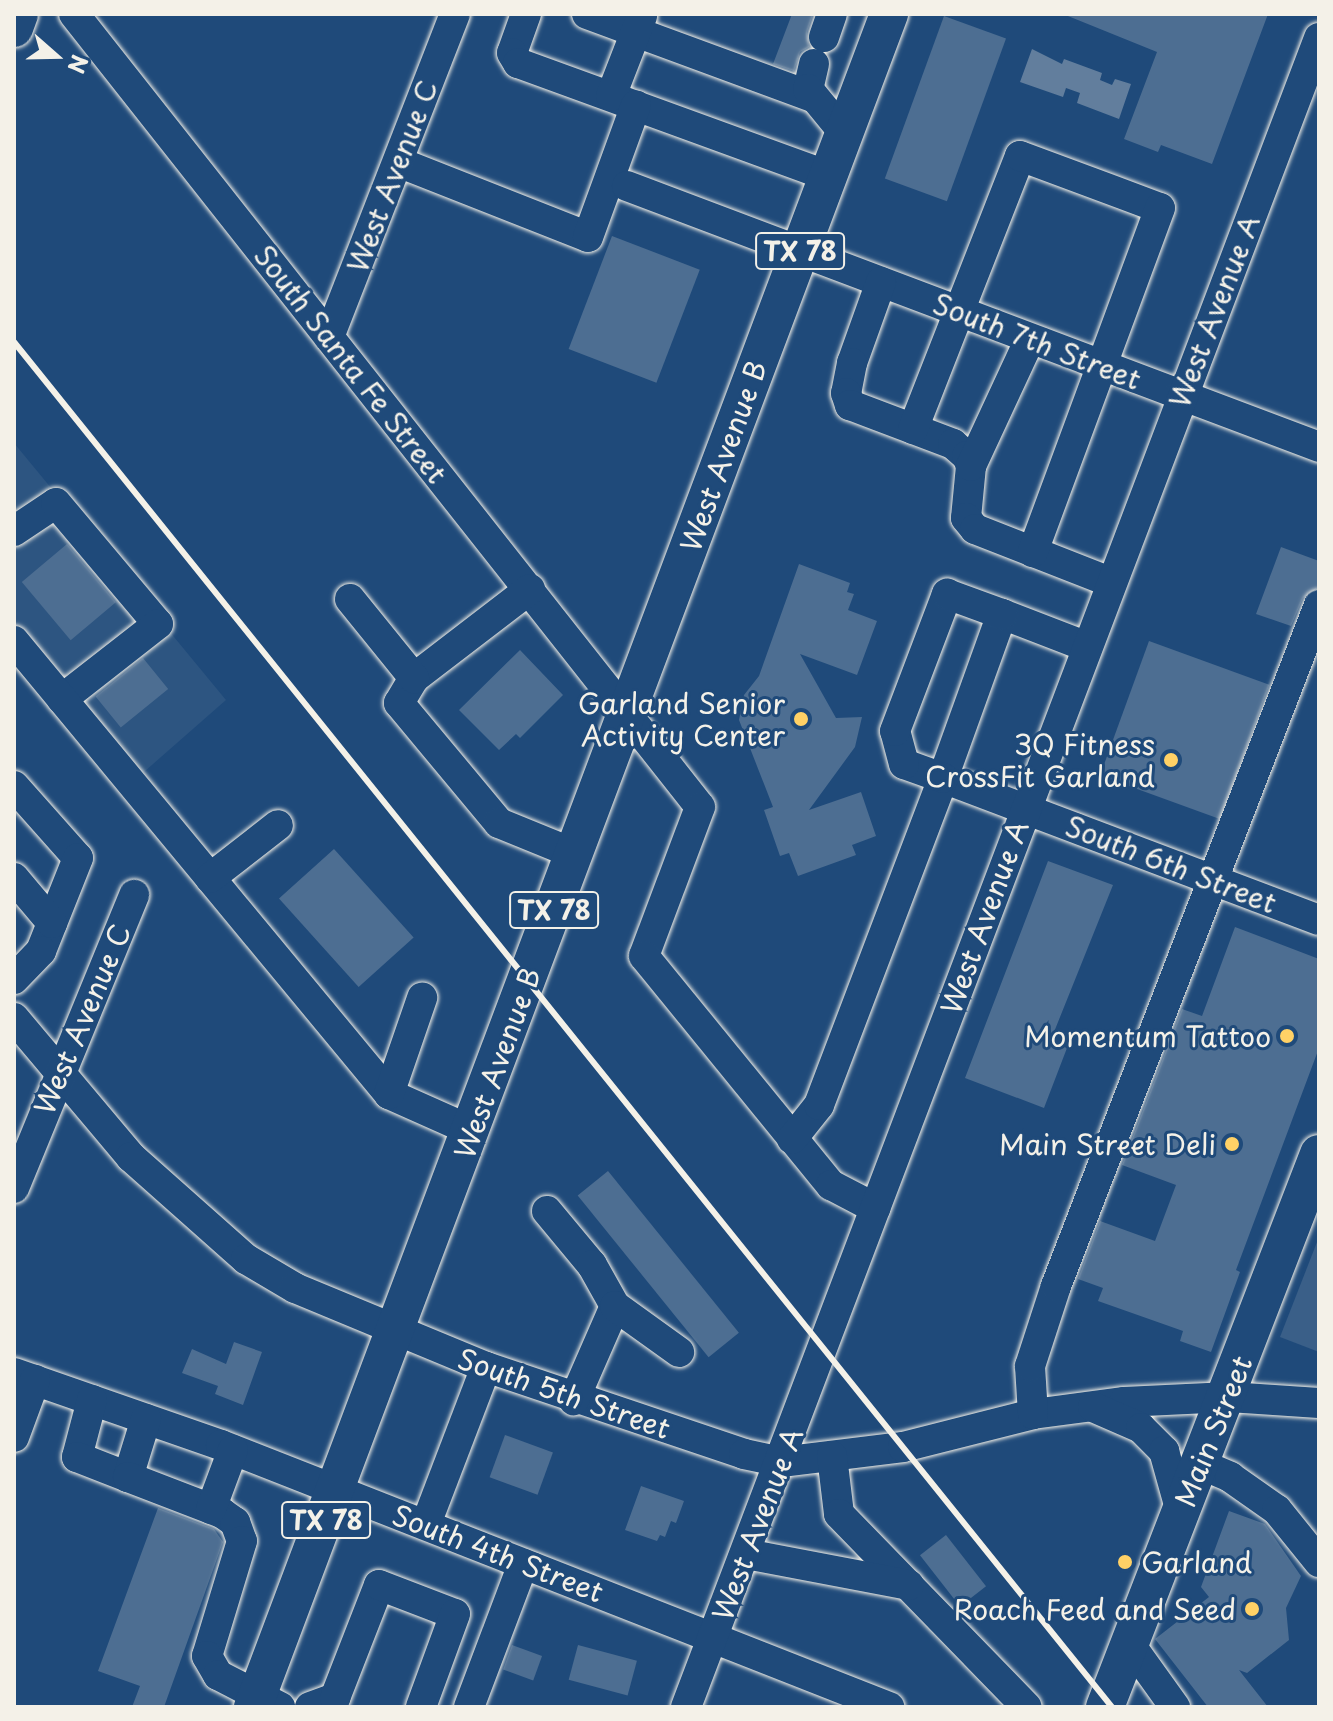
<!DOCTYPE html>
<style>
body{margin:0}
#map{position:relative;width:1333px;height:1721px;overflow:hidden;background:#1f4a7a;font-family:"Playpen Sans",sans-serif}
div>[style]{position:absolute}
.built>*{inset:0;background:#2d5581}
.green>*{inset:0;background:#3a5f88}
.water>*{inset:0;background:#627e9d}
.building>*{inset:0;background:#4d6e92;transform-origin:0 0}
.roads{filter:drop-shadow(0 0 2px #f4f1e8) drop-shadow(0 0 2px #f4f1e8)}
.minor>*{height:30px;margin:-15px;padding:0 15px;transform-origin:15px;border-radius:15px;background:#1f4a7a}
.major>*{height:38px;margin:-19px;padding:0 19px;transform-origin:19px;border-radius:19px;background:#1f4a7a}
.rail>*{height:6px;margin:-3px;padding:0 3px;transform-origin:3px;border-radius:3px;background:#f4f1e8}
.dots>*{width:22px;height:22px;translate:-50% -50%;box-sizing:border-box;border:4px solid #1f4a7a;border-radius:50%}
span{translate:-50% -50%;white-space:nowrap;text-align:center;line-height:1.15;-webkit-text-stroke:6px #1f4a7a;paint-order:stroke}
.shield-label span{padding:2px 6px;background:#1f4a7a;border:2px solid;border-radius:6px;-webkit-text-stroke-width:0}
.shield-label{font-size:26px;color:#f4f1e8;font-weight:700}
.street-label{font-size:28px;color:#f4f1e8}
.poi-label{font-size:28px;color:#f4f1e8}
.right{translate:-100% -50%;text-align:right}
.left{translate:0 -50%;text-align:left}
.frame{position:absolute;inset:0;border:16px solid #f4f1e8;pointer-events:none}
.north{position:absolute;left:16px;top:16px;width:80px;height:80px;-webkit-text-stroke:6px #1f4a7a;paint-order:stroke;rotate:110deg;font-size:22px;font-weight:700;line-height:32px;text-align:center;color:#f4f1e8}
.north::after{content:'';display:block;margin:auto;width:28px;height:36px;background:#f4f1e8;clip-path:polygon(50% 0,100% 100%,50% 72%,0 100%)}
</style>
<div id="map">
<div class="built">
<div style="clip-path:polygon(14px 443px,226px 700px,120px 793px,14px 666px)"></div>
</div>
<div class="green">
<div style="clip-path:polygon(1319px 1237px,1319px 1352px,1280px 1337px)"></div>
</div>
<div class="water">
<div style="clip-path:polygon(1032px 49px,1062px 64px,1064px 59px,1102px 73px,1100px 80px,1112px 85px,1115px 79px,1131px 84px,1119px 119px,1077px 103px,1080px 93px,1066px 88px,1063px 97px,1020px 82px)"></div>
</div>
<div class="building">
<div style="clip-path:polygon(792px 14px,813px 14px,807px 32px,809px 47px,800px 52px,794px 71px,773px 64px)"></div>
<div style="clip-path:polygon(1063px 14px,1268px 14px,1212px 164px,1161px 145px,1158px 152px,1124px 139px,1157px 52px)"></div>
<div style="left:944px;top:16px;width:66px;height:173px;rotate:20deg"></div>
<div style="left:612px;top:236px;width:94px;height:121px;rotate:21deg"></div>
<div style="left:67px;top:544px;width:76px;height:59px;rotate:50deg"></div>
<div style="clip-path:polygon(1281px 547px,1319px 561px,1319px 587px,1303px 598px,1291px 626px,1256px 614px)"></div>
<div style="clip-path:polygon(799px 564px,850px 583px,847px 592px,854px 594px,848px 610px,877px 621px,857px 675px,800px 654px,836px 718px,862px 717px,855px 747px,809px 810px,861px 792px,876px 836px,852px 845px,856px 855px,798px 876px,789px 853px,780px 856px,764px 810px,773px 807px,739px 720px,744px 695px,759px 676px)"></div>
<div style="left:1149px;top:641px;width:128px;height:143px;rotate:20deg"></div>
<div style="clip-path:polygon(520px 650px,563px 695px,520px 738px,516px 734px,499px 750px,459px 710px)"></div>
<div style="left:143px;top:658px;width:40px;height:61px;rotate:51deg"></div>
<div style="left:334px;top:849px;width:119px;height:74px;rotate:48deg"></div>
<div style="clip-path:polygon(1048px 861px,1113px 885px,1050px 1042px,1067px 1048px,1044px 1108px,965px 1078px)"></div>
<div style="clip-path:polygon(1235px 927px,1319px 959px,1319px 1048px,1236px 1270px,1240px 1272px,1211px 1352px,1180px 1341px,1183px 1331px,1098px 1301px,1103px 1288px,1078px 1279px,1100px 1221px,1155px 1241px,1176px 1185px,1122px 1165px,1182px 1009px,1202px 1016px)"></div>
<div style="left:608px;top:1171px;width:208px;height:39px;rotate:51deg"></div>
<div style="clip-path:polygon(234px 1342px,262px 1352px,243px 1405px,215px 1394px,218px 1386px,182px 1373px,192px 1349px,226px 1364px)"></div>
<div style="left:505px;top:1435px;width:51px;height:45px;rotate:20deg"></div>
<div style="clip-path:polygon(641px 1486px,684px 1501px,676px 1523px,671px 1521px,665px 1537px,660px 1535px,657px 1541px,625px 1530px)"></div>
<div style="clip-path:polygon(158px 1508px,214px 1529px,223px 1542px,164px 1707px,132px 1707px,140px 1686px,98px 1671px)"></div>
<div style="clip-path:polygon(1229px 1511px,1265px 1524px,1301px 1576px,1286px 1608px,1289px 1640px,1247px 1673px,1239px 1670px,1268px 1707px,1208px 1707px,1155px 1639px,1209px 1597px,1201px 1587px)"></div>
<div style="left:946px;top:1535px;width:65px;height:33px;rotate:52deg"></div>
<div style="left:512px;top:1645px;width:32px;height:26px;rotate:20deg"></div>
<div style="left:578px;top:1645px;width:61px;height:36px;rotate:15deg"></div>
</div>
<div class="roads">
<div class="minor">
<div style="left:74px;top:14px;width:1010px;rotate:51.71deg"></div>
<div style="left:700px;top:807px;width:159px;rotate:110.6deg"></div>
<div style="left:644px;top:956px;width:296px;rotate:50.8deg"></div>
<div style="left:831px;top:1185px;width:50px;rotate:27.6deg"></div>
<div style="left:526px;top:14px;width:41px;rotate:109.7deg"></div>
<div style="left:512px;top:53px;width:12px;rotate:59deg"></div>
<div style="left:518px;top:63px;width:330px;rotate:20deg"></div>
<div style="left:587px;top:14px;width:240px;rotate:20.2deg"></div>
<div style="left:824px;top:37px;width:24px;rotate:-71deg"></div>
<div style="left:814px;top:64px;width:26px;rotate:103deg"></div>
<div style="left:808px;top:89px;width:57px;rotate:50.7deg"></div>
<div style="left:611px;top:96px;width:86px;rotate:-68.8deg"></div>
<div style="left:398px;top:162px;width:204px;rotate:21.5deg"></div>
<div style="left:588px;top:237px;width:140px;rotate:-70deg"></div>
<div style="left:627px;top:186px;width:740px;rotate:20.66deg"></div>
<div style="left:881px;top:282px;width:86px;rotate:109.7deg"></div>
<div style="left:852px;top:363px;width:31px;rotate:101deg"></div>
<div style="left:846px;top:393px;width:13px;rotate:72deg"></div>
<div style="left:850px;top:405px;width:110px;rotate:20.7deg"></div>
<div style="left:953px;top:444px;width:18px;rotate:41deg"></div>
<div style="left:967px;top:456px;width:11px;rotate:68deg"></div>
<div style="left:971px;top:466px;width:52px;rotate:95.5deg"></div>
<div style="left:966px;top:518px;width:14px;rotate:51deg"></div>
<div style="left:975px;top:529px;width:145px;rotate:21.4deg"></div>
<div style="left:329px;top:337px;width:347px;rotate:-68.7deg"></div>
<div style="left:913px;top:429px;width:293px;rotate:-68.6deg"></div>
<div style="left:1020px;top:156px;width:149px;rotate:20.4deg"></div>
<div style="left:1160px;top:208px;width:367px;rotate:110.3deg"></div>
<div style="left:971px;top:466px;width:140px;rotate:-65.1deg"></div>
<div style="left:14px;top:531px;width:50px;rotate:-33.7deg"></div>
<div style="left:56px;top:503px;width:158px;rotate:49.9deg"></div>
<div style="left:158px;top:624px;width:122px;rotate:142deg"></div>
<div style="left:530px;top:589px;width:146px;rotate:142.5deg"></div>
<div style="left:414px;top:678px;width:29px;rotate:121deg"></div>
<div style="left:399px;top:703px;width:156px;rotate:50.2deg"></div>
<div style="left:499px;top:823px;width:82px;rotate:22.2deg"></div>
<div style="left:350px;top:599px;width:102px;rotate:51deg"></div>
<div style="left:14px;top:641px;width:588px;rotate:50.38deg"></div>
<div style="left:389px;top:1094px;width:91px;rotate:24deg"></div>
<div style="left:1085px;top:646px;width:89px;rotate:-158.9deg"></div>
<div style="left:1002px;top:614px;width:174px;rotate:109.8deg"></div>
<div style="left:943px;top:778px;width:402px;rotate:20.7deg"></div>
<div style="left:14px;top:786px;width:96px;rotate:48.4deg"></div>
<div style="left:78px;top:858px;width:100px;rotate:111.7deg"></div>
<div style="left:41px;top:951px;width:39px;rotate:134deg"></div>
<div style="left:14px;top:878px;width:59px;rotate:49.8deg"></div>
<div style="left:210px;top:878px;width:86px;rotate:-37.9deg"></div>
<div style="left:14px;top:1018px;width:182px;rotate:49.9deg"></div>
<div style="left:131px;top:1157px;width:154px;rotate:41.6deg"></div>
<div style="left:246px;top:1259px;width:57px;rotate:30.6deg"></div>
<div style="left:295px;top:1288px;width:207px;rotate:22.5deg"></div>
<div style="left:486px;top:1367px;width:272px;rotate:18.6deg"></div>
<div style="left:744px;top:1454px;width:38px;rotate:12deg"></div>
<div style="left:781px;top:1462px;width:123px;rotate:-7deg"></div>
<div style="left:903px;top:1447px;width:134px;rotate:-14.2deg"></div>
<div style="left:1033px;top:1414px;width:92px;rotate:-7.5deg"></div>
<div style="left:1124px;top:1402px;width:105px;rotate:-2.7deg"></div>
<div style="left:1229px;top:1397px;width:90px;rotate:3.8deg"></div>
<div style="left:389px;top:1094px;width:102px;rotate:-71deg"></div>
<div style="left:792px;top:1139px;width:43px;rotate:-51.5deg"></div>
<div style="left:819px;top:1105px;width:350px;rotate:-69.2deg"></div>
<div style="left:943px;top:778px;width:41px;rotate:-160.3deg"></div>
<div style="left:904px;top:764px;width:34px;rotate:-105deg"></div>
<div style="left:895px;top:731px;width:147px;rotate:-69.2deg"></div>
<div style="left:947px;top:594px;width:59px;rotate:20deg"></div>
<div style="left:14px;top:1188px;width:317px;rotate:-67.7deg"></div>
<div style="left:547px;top:1211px;width:70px;rotate:50.2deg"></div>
<div style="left:592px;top:1265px;width:47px;rotate:60.7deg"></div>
<div style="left:615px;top:1306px;width:103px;rotate:113.6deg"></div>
<div style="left:615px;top:1306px;width:79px;rotate:35.7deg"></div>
<div style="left:14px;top:1373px;width:219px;rotate:19.2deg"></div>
<div style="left:221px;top:1445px;width:718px;rotate:21.42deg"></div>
<div style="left:92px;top:1400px;width:59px;rotate:104.7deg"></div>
<div style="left:77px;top:1457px;width:55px;rotate:21.4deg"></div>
<div style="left:1093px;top:1407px;width:52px;rotate:23.6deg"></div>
<div style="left:1141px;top:1428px;width:33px;rotate:45deg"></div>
<div style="left:1164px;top:1451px;width:63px;rotate:74.4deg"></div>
<div style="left:1033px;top:1414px;width:48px;rotate:-93.6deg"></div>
<div style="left:1030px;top:1366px;width:84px;rotate:-72deg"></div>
<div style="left:1056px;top:1286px;width:730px;rotate:-68.88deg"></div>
<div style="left:146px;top:1419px;width:61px;rotate:107.2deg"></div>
<div style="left:128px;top:1477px;width:101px;rotate:21deg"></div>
<div style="left:222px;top:1513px;width:16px;rotate:35deg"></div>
<div style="left:235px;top:1522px;width:20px;rotate:70deg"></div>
<div style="left:242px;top:1541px;width:120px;rotate:106.9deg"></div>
<div style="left:207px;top:1656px;width:22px;rotate:60deg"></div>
<div style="left:218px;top:1675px;width:70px;rotate:27.3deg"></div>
<div style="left:14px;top:1437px;width:61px;rotate:-69.8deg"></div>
<div style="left:832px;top:1456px;width:58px;rotate:83.1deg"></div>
<div style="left:839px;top:1514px;width:269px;rotate:45.8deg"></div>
<div style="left:1200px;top:1464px;width:33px;rotate:23deg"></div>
<div style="left:1230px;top:1477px;width:57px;rotate:35.1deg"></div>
<div style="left:1277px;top:1510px;width:67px;rotate:51.1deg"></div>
<div style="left:211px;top:1509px;width:63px;rotate:-69.6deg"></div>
<div style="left:426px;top:1524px;width:168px;rotate:-69.1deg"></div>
<div style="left:746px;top:1554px;width:166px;rotate:10.8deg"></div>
<div style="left:1129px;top:1643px;width:79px;rotate:54.3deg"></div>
<div style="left:310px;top:1707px;width:27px;rotate:-20deg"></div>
<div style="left:335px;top:1698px;width:121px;rotate:-68.7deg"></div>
<div style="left:379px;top:1585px;width:81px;rotate:20.9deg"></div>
<div style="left:455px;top:1614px;width:99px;rotate:110.1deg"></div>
<div style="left:469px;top:1707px;width:153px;rotate:-69.3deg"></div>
<div style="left:686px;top:1707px;width:1785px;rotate:-69.23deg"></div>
</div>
<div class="major">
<div style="left:14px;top:28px;width:15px;rotate:-70deg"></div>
<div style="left:253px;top:1707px;width:1809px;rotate:-69.41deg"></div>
<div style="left:1105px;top:1707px;width:593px;rotate:-68.84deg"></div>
</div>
</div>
<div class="rail">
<div style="left:14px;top:342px;width:1752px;rotate:51.19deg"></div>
</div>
<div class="dots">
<div style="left:801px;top:719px;background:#ffd166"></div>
<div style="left:1171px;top:760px;background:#ffd166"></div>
<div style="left:1287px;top:1036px;background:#ffd166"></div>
<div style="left:1232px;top:1144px;background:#ffd166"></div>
<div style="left:1125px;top:1562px;background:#ffd166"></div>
<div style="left:1252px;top:1609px;background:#ffd166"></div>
</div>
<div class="shield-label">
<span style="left:800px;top:251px">TX 78</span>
<span style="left:554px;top:910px">TX 78</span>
<span style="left:326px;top:1520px">TX 78</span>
</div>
<div class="street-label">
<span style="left:392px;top:176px;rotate:-69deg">West Avenue C</span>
<span style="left:1214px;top:311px;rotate:-69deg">West Avenue A</span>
<span style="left:1037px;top:341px;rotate:21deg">South 7th Street</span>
<span style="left:351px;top:364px;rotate:52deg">South Santa Fe Street</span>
<span style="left:723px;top:456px;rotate:-70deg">West Avenue B</span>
<span style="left:1171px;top:864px;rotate:21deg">South 6th Street</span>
<span style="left:984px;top:917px;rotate:-70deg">West Avenue A</span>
<span style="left:82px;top:1019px;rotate:-67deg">West Avenue C</span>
<span style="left:497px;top:1063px;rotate:-70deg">West Avenue B</span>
<span style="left:564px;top:1393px;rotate:19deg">South 5th Street</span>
<span style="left:1213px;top:1431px;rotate:-68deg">Main Street</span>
<span style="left:757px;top:1524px;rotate:-69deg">West Avenue A</span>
<span style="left:498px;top:1553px;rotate:21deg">South 4th Street</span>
</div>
<div class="poi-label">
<span class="right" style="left:785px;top:719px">Garland Senior<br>Activity Center</span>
<span class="right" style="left:1155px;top:760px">3Q Fitness<br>CrossFit Garland</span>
<span class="right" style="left:1271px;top:1036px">Momentum Tattoo</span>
<span class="right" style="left:1216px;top:1144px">Main Street Deli</span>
<span class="left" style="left:1141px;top:1562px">Garland</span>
<span class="right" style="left:1236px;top:1609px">Roach Feed and Seed</span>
</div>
<div class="frame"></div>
<div class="north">N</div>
</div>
